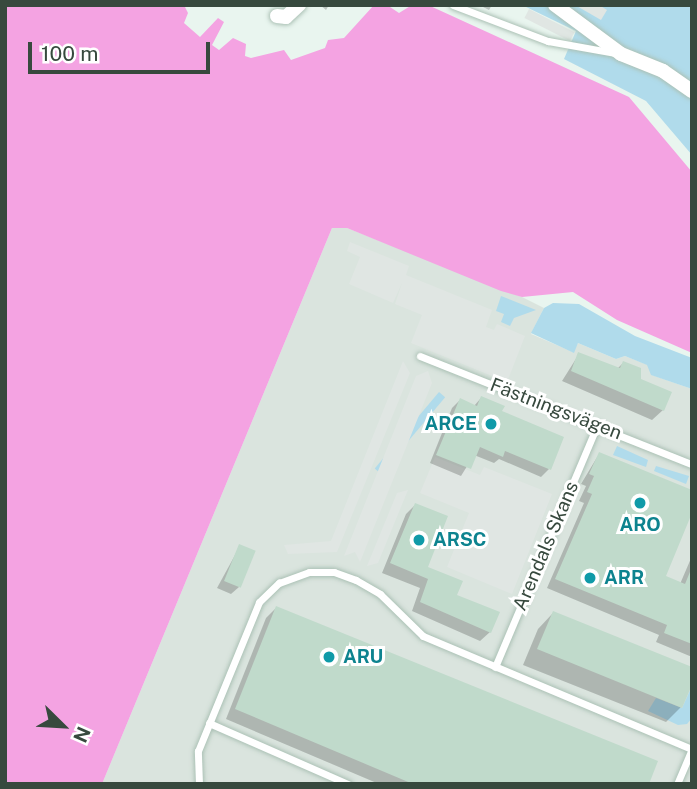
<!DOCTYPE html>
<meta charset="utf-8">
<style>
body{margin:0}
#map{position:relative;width:697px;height:789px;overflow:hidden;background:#e9f5ef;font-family:"Public Sans",sans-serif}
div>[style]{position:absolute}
.industrial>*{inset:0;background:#dae4de}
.green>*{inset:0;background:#b0dbeb;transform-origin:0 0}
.parking>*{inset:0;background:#e0e6e3;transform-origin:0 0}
.water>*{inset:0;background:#f4a3e2}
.shadow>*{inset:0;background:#0003}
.building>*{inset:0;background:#c0dacb;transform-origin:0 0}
.roads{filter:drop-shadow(0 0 2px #abc1b5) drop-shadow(0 0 2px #abc1b5)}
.service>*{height:7px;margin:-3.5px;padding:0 3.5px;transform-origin:3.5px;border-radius:3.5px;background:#fff}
.minor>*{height:14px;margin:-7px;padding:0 7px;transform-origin:7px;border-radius:7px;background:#fff}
.dots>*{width:19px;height:19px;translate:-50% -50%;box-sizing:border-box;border:4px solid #fff;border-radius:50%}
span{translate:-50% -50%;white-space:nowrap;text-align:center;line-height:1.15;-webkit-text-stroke:6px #fff;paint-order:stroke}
.street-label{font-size:19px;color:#37493e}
.culture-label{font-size:19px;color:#0d838f;font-weight:700}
.right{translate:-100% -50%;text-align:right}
.left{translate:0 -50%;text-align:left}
.frame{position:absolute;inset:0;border:7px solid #37493e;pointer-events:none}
.north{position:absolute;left:28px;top:691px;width:70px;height:70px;-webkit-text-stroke:5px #fff;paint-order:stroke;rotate:114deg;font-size:19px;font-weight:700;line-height:28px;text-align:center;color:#37493e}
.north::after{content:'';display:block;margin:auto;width:24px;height:32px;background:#37493e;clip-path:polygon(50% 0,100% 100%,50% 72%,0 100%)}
.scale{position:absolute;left:28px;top:42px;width:182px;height:32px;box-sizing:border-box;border:4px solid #37493e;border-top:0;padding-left:9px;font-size:21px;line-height:24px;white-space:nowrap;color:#37493e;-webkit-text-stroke:5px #fff;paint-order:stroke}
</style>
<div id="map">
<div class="industrial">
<div style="clip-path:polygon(332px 228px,347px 228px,522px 297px,544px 308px,531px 334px,573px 352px,578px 343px,616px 359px,625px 356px,648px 365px,652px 375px,692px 389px,692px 784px,102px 784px)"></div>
</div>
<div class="green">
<div style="clip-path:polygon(522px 5px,692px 5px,692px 155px,646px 101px,564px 59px,576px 31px)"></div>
<div style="clip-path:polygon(501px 296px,536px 310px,514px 318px,510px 326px,501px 322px,504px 314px,496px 311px)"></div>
<div style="clip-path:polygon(553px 303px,579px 304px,635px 336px,692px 358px,692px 389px,651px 375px,647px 365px,625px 356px,616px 359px,578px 343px,574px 353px,531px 333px,544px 308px)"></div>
<div style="left:439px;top:392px;width:8px;height:100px;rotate:40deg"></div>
<div style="clip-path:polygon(617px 446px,648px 460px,646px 467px,613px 455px)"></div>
<div style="clip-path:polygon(656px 466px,689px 476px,686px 484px,654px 471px)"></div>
<div style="clip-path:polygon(692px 686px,692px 718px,687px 724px,678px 725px,648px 711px,656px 698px,682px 708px)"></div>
</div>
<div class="parking">
<div style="clip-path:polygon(575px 5px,599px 5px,607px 10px,601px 20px)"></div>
<div style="left:529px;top:9px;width:51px;height:10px;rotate:27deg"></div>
<div style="clip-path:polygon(350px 242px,409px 266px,406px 275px,492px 310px,486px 327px,494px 330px,497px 324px,525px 336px,507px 382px,411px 343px,422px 315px,395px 304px,402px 283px,393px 303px,349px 284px,360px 257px,347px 251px)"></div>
<div style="clip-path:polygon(403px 361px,410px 373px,337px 552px,288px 554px,284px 545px,331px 541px)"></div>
<div style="clip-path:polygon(428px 371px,432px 383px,360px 562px,355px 552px,344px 556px,416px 376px)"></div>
<div style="clip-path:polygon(435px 457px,480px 475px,484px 467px,552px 494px,512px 594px,447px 567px,469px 513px,420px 493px)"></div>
<div style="clip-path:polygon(408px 490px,378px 563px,367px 566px,397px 493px)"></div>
</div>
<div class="water">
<div style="clip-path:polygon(5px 5px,184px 5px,188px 13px,184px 23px,200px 37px,218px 18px,224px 22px,212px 45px,219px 50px,233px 38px,246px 44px,245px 56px,251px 58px,284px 50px,291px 60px,325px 48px,328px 40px,344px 38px,374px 5px,387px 5px,399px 13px,412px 5px,428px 5px,629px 97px,692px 172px,692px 353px,617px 320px,573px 292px,522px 297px,501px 291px,347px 228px,332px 228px,102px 784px,5px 784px)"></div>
</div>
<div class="shadow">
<div style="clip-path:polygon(320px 5px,329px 5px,326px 10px)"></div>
<div style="clip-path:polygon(479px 5px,492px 5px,489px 10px)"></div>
<div style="clip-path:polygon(579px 354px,617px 369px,623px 363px,663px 410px,652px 420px,562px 381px)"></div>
<div style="clip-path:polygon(481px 398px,500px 412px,549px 469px,541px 477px,499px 459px,494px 463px,474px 455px,461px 476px,430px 463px,452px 408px,460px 400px,474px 406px)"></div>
<div style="clip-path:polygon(599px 454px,664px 577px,680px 584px,692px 556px,692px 657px,656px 642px,659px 635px,547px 588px,584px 503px,579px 501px,586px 486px,581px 484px)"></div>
<div style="clip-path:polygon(415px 505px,426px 568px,490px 632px,480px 641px,412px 611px,420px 588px,382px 573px,406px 514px)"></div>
<div style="clip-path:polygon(240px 546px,239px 587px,231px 594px,217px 588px)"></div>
<div style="clip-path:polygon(276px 608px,647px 784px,379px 784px,226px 719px,266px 618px)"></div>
<div style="clip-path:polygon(553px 613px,681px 707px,666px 722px,523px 665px,538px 629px)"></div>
</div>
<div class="building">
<div style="clip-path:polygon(578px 352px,620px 368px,623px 361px,641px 368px,641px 379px,672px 392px,664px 411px,571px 371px)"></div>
<div style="clip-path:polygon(481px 396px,505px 406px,502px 411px,564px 437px,551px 470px,505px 451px,503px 457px,480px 447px,471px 469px,436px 455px,460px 398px,477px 406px)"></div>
<div style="clip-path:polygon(599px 452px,692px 490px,692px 513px,666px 576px,685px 584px,692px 567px,692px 644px,664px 633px,667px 625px,555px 579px,592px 494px,587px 492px,594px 476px,589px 474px)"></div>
<div style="clip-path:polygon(415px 503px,448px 516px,428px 567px,463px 581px,457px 595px,500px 612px,491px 633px,420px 602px,428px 579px,390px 563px)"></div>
<div style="left:239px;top:544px;width:18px;height:40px;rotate:22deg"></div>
<div style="clip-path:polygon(276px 606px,658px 761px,649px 784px,413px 784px,235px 709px)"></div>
<div style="clip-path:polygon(553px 611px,692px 667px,692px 685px,682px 708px,537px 649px)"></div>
</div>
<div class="roads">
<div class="service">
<div style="left:453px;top:5px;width:102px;rotate:20.8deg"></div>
<div style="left:548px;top:41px;width:73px;rotate:10.2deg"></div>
<div style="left:420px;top:356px;width:293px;rotate:21.7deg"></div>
<div style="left:495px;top:667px;width:263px;rotate:-67.1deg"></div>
<div style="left:209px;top:723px;width:152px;rotate:23.7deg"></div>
<div style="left:199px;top:784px;width:33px;rotate:-92deg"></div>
<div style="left:198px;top:751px;width:161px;rotate:-67.7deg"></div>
<div style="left:259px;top:602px;width:28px;rotate:-44deg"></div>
<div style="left:279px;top:583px;width:32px;rotate:-20deg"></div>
<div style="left:309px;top:572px;width:25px"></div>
<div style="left:334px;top:572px;width:23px;rotate:20deg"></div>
<div style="left:356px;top:580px;width:28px;rotate:30deg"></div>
<div style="left:380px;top:594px;width:60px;rotate:44.3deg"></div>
<div style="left:423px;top:636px;width:292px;rotate:22.8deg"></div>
<div style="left:677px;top:784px;width:38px;rotate:-67deg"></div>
</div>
<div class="minor">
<div style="left:555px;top:5px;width:82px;rotate:36.6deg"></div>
<div style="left:621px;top:54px;width:45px;rotate:22deg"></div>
<div style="left:663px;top:71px;width:35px;rotate:35deg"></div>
<div style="left:277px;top:16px;width:9px;rotate:6deg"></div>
<div style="left:286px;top:17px;width:18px;rotate:-43deg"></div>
</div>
</div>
<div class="dots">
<div style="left:491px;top:424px;background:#0f9aa8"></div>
<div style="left:640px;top:503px;background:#0f9aa8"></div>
<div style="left:419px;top:540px;background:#0f9aa8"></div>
<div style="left:590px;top:578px;background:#0f9aa8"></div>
<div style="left:329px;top:657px;background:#0f9aa8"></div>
</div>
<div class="street-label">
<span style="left:556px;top:409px;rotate:21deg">Fästningsvägen</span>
<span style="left:546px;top:546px;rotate:-67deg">Arendals Skans</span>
</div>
<div class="culture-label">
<span class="right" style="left:477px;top:424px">ARCE</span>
<span style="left:640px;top:525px">ARO</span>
<span class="left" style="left:433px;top:540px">ARSC</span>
<span class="left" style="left:604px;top:578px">ARR</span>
<span class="left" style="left:343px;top:657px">ARU</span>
</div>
<div class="frame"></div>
<div class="north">N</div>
<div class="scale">100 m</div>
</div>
